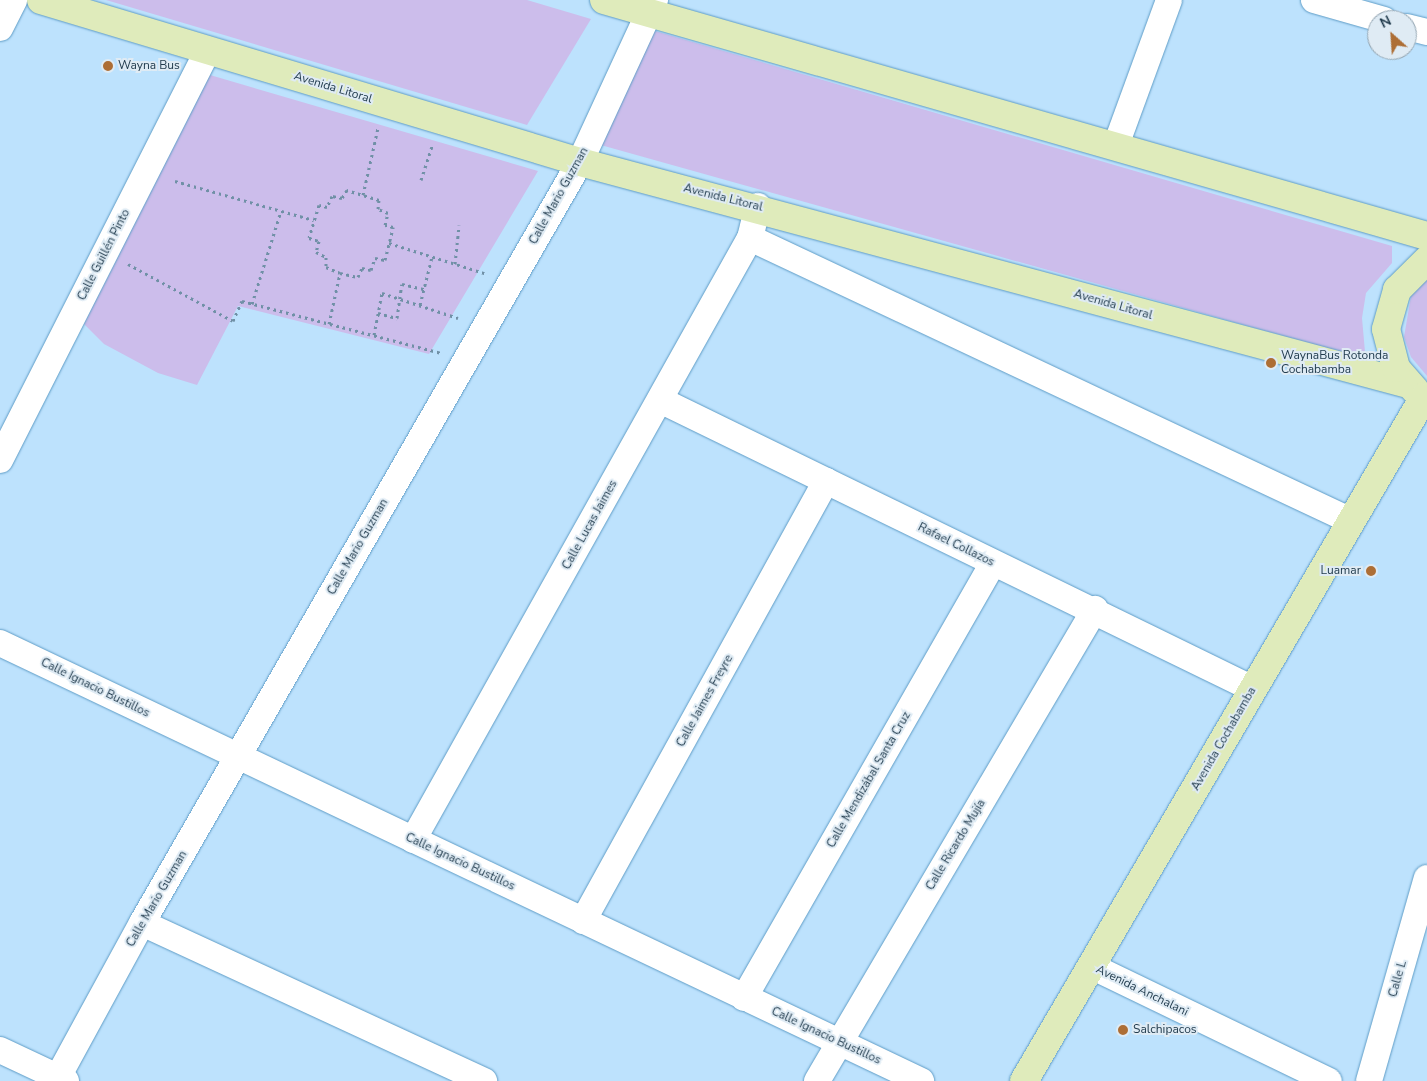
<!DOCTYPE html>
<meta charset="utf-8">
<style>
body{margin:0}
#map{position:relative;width:1427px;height:1081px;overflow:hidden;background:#bde2fd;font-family:"Nunito Sans",sans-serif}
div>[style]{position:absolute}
.green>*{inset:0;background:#ccbdeb}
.path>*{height:3px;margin-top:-1.5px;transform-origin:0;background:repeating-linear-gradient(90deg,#7090a6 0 2.5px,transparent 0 6.5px)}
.roads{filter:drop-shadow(0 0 1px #5e9cc6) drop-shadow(0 0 1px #5e9cc6)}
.minor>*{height:26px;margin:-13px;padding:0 13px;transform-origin:13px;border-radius:13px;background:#fff}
.major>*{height:28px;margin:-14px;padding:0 14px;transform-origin:14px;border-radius:14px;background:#dfebbb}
.dots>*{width:14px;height:14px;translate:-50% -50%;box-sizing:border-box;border:2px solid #dfebf4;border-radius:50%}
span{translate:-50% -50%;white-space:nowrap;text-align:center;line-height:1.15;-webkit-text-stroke:4px #dfebf4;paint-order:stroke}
.poi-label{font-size:12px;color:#223c4e}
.left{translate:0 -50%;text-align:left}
.right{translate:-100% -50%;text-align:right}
.street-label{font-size:12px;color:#223c4e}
.north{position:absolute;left:1367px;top:10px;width:50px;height:50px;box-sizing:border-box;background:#dfebf4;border:1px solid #93a5b2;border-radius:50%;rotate:334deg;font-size:14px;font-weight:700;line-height:20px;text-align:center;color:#223c4e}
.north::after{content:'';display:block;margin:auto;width:18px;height:22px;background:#ad6e35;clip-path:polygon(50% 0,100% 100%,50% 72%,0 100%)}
</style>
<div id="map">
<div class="green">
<div style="clip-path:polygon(106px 0,527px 0,591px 19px,527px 125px)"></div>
<div style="clip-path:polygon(655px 31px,1392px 246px,1392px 263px,1366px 293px,1362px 318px,1365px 352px,1359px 357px,590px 142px)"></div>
<div style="clip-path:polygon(210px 75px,538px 171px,429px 354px,238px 306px,197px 385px,158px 373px,104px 344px,84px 324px)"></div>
<div style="clip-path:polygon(1427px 278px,1427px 376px,1411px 357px,1404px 337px,1411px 296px)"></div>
</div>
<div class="path">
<div style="left:421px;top:180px;width:36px;rotate:-72deg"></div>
<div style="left:175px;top:181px;width:144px;rotate:15.7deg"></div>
<div style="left:363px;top:195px;width:69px;rotate:-77.4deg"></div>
<div style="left:389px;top:243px;width:100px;rotate:17.5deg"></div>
<div style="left:128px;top:264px;width:119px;rotate:28.5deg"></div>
<div style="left:233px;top:321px;width:22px;rotate:-66deg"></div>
<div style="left:242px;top:301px;width:206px;rotate:14.6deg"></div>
<div style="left:455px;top:264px;width:39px;rotate:-84deg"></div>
<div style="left:252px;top:304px;width:97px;rotate:-72.7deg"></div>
<div style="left:420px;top:305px;width:49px;rotate:-76deg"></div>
<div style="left:378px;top:313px;width:20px;rotate:15deg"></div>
<div style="left:397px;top:318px;width:34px;rotate:-82deg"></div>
<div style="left:402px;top:284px;width:23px;rotate:13deg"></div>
<div style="left:329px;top:324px;width:52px;rotate:-77.8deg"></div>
<div style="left:340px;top:273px;width:18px;rotate:13deg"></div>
<div style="left:358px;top:277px;width:10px;rotate:-66deg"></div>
<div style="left:362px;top:268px;width:9px;rotate:13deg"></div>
<div style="left:371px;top:270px;width:13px;rotate:-72deg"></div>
<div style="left:375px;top:258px;width:10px;rotate:11deg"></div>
<div style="left:385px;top:260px;width:34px;rotate:-76deg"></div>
<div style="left:393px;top:227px;width:8px;rotate:-166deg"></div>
<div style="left:385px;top:225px;width:12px;rotate:-76deg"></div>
<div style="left:388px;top:213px;width:11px;rotate:-158deg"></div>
<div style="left:378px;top:209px;width:9px;rotate:-84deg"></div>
<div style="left:379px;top:200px;width:34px;rotate:-163deg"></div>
<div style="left:347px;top:190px;width:9px;rotate:122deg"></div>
<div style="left:342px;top:198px;width:10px;rotate:-169deg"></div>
<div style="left:332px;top:196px;width:12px;rotate:114deg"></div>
<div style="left:327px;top:207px;width:8px;rotate:-166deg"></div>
<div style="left:319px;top:205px;width:34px;rotate:107deg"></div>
<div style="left:309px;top:238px;width:10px;rotate:17deg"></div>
<div style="left:319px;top:241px;width:11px;rotate:105deg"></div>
<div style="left:316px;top:252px;width:11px;rotate:27deg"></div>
<div style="left:326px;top:257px;width:10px;rotate:90deg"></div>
<div style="left:326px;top:267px;width:15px;rotate:23deg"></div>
<div style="left:374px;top:335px;width:43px;rotate:-79.2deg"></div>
<div style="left:382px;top:293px;width:80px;rotate:18.2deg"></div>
</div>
<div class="roads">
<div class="minor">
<div style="left:1314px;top:0;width:73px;rotate:15.9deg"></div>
<div style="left:1407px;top:27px;width:21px;rotate:14deg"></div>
<div style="left:0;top:28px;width:31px;rotate:-63deg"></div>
<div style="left:1116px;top:145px;width:154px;rotate:-69.9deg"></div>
<div style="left:750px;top:238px;width:664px;rotate:25.21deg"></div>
<div style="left:660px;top:400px;width:660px;rotate:25.98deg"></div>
<div style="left:0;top:460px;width:460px;rotate:-63.1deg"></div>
<div style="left:0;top:643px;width:1020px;rotate:25.43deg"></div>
<div style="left:413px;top:840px;width:690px;rotate:-60.76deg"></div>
<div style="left:750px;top:238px;width:33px;rotate:-76deg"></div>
<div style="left:583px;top:921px;width:503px;rotate:-61.09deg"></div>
<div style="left:142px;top:923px;width:377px;rotate:24.8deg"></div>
<div style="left:1091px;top:966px;width:264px;rotate:25.8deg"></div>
<div style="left:744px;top:998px;width:501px;rotate:-60.21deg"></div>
<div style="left:0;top:1050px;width:73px;rotate:25.2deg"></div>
<div style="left:58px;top:1077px;width:175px;rotate:-61.4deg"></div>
<div style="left:142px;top:923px;width:878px;rotate:-60.08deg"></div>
<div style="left:580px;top:162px;width:179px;rotate:-65.2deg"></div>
<div style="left:817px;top:1081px;width:548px;rotate:-59.5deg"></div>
<div style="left:1369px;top:1081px;width:211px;rotate:-74.1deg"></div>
</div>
<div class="major">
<div style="left:41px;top:0;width:563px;rotate:16.73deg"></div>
<div style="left:580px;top:162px;width:857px;rotate:15.01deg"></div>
<div style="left:604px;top:0;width:856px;rotate:16deg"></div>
<div style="left:1415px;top:390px;width:29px;rotate:-131deg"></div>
<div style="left:1396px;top:368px;width:40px;rotate:-104.4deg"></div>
<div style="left:1386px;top:329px;width:41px;rotate:-74.2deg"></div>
<div style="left:1397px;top:290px;width:42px;rotate:-45deg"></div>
<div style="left:1024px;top:1081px;width:792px;rotate:-59.68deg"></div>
</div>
</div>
<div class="dots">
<div style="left:108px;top:66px;background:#ad6e35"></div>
<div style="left:1271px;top:363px;background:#ad6e35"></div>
<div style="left:1371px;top:571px;background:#ad6e35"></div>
<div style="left:1123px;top:1030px;background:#ad6e35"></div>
</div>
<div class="poi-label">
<span class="left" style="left:118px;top:66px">Wayna Bus</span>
<span class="left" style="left:1281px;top:363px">WaynaBus Rotonda<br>Cochabamba</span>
<span class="right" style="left:1361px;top:571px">Luamar</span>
<span class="left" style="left:1133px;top:1030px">Salchipacos</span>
</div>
<div class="street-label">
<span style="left:333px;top:88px;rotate:17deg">Avenida Litoral</span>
<span style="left:559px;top:196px;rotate:-61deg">Calle Mario Guzman</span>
<span style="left:723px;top:198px;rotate:14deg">Avenida Litoral</span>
<span style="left:104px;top:255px;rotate:-63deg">Calle Guillén Pinto</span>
<span style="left:1113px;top:305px;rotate:16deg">Avenida Litoral</span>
<span style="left:590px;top:525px;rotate:-61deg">Calle Lucas Jaimes</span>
<span style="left:956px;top:545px;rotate:26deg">Rafael Collazos</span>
<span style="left:358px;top:547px;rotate:-60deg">Calle Mario Guzman</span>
<span style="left:95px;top:688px;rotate:26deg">Calle Ignacio Bustillos</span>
<span style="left:705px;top:701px;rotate:-61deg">Calle Jaimes Freyre</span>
<span style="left:1224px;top:739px;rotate:-60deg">Avenida Cochabamba</span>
<span style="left:869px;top:780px;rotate:-60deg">Calle Mendizábal Santa Cruz</span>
<span style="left:956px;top:845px;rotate:-59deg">Calle Ricardo Mujía</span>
<span style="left:460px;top:862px;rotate:25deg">Calle Ignacio Bustillos</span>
<span style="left:157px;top:899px;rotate:-60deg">Calle Mario Guzman</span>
<span style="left:1398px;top:979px;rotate:-74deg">Calle L</span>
<span style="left:1142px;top:991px;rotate:26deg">Avenida Anchalani</span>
<span style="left:826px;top:1036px;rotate:25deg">Calle Ignacio Bustillos</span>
</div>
<div class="north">N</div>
</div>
